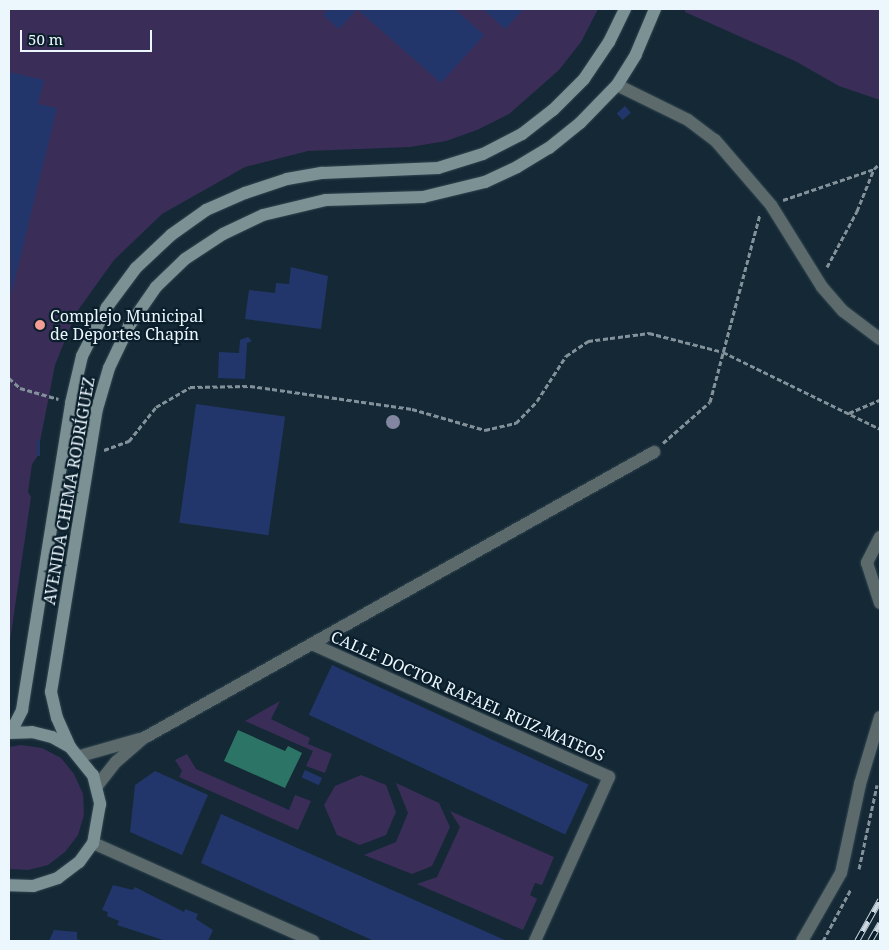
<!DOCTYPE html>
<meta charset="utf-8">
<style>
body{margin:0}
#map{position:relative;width:889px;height:950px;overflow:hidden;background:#142935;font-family:"Noto Serif",serif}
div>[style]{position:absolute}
.green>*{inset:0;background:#3a2e58}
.water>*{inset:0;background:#2c7566}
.building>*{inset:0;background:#23366b;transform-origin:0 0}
.path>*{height:3px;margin-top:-1.5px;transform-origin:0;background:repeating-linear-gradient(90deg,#82919a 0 5px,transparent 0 7.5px)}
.roads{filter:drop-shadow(0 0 1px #324651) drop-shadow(0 0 1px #324651)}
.minor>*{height:12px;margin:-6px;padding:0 6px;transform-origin:6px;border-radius:6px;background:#5d6a6c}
.secondary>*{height:12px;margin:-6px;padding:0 6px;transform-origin:6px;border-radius:6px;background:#7c9194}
.rail>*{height:5.5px;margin-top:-2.75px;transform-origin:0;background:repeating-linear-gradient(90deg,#0a1f2b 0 11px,#cdd9e1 0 22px);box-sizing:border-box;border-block:1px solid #cdd9e1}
.trees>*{width:14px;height:14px;margin:-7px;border-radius:50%;background:#8286a0}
.dots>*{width:14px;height:14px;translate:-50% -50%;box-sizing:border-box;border:2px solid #0a1f2b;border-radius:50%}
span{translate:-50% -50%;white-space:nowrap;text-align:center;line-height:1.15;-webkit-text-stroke:4.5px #0a1f2b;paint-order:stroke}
.poi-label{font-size:16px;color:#ecf6fd}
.left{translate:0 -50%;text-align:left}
.street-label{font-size:16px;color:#ecf6fd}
.frame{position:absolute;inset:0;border:10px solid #ecf6fd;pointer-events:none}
.scale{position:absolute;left:20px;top:30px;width:132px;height:22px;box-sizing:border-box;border:2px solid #ecf6fd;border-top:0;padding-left:6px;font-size:15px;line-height:18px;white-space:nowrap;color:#ecf6fd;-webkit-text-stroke:4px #0a1f2b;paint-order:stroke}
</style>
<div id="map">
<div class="green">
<div style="clip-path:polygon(9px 9px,598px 9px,581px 42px,559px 70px,509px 114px,477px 130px,446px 141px,410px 147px,308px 151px,245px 167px,162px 214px,114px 260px,76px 313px,55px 365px,37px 457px,32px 464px,28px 492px,31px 497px,9px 648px)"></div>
<div style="clip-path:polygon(685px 9px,880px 9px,880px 100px,839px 86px,795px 61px,685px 12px)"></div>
<div style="clip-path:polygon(280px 701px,271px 719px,310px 738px,308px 744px,332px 754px,325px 773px,306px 766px,313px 751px,245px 721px)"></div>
<div style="clip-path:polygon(21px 745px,42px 748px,61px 758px,74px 774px,83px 794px,84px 815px,78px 835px,65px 852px,48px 865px,28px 870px,9px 869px,9px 747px)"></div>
<div style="clip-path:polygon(187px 754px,196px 769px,289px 810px,295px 795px,311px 801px,298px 830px,179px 777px,182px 771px,175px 760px)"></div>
<div style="clip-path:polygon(361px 775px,386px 785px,396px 812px,386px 835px,360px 845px,337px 835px,324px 805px,335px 786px)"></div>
<div style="clip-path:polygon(396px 783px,439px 803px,450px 827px,432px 866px,412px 874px,364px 855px,396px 842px,408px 813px)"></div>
<div style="clip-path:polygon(450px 811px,554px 857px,542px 885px,535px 883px,530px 895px,537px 899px,523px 930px,417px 884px,437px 877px,460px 827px)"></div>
</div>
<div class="water">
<div style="clip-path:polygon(238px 730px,285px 751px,288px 746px,302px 753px,285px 788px,224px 761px)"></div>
</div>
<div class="building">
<div style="clip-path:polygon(328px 9px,455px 9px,484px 35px,441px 83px,357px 9px,339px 29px,323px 15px)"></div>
<div style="clip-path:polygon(483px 9px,524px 9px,505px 29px)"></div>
<div style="clip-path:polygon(9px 72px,44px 80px,38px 104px,57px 108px,11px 295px)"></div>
<div style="left:625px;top:106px;width:9px;height:11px;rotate:49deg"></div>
<div style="clip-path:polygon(291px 267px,328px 276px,321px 329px,245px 319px,249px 290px,275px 293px,276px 283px,289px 284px)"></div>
<div style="clip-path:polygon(248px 337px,252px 341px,247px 343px,245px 379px,218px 378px,219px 352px,239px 353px,240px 340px)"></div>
<div style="left:196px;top:404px;width:90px;height:120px;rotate:8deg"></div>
<div style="left:37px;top:440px;width:3px;height:16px"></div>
<div style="left:332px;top:665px;width:283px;height:55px;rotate:25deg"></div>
<div style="left:305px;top:770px;width:19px;height:8px;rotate:25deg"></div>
<div style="clip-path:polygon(155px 771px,208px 795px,182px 855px,130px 832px,135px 785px)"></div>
<div style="clip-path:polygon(221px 814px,507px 941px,374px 941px,201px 863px)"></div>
<div style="clip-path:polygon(113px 885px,133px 890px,135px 887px,184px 912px,185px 909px,198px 914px,196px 919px,213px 930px,208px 941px,166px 941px,117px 925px,119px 921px,107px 916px,108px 912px,102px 910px)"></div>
<div style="clip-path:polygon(54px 930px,77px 932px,77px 939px,81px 941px,49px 941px)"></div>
</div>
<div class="path">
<div style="left:783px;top:200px;width:96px;rotate:-18.8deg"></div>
<div style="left:874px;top:169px;width:8px;rotate:-45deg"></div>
<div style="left:827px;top:267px;width:64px;rotate:-61.8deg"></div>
<div style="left:857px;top:211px;width:45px;rotate:-68deg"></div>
<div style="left:9px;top:378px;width:15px;rotate:42deg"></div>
<div style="left:20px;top:388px;width:40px;rotate:16deg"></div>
<div style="left:849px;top:413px;width:34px;rotate:-23deg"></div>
<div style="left:663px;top:443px;width:62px;rotate:-41.1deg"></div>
<div style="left:710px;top:402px;width:195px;rotate:-75.1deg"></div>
<div style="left:104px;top:450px;width:27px;rotate:-20deg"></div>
<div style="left:129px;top:441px;width:43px;rotate:-51.5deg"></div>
<div style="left:156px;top:407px;width:39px;rotate:-30deg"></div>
<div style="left:190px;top:387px;width:60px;rotate:-1deg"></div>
<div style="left:250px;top:386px;width:164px;rotate:8.1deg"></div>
<div style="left:412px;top:409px;width:76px;rotate:16deg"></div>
<div style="left:485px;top:430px;width:32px;rotate:-13deg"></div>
<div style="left:516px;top:423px;width:30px;rotate:-46deg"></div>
<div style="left:537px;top:401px;width:54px;rotate:-57.2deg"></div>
<div style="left:566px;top:356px;width:27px;rotate:-34deg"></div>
<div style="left:588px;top:341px;width:62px;rotate:-7.5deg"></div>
<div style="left:649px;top:333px;width:76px;rotate:14.4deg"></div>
<div style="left:723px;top:352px;width:175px;rotate:26.1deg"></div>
<div style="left:859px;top:869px;width:86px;rotate:-77.9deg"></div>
<div style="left:823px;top:941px;width:59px;rotate:-61.7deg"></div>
</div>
<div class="roads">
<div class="minor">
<div style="left:617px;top:85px;width:79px;rotate:26.2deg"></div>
<div style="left:688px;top:120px;width:34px;rotate:37deg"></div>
<div style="left:715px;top:140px;width:86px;rotate:49.3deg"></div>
<div style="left:771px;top:205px;width:97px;rotate:58.1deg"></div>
<div style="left:822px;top:287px;width:32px;rotate:49deg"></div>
<div style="left:843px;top:311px;width:46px;rotate:37.1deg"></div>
<div style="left:880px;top:537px;width:29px;rotate:117deg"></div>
<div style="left:867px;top:563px;width:42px;rotate:72deg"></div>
<div style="left:314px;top:645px;width:323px;rotate:24.1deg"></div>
<div style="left:609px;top:777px;width:180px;rotate:114.3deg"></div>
<div style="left:80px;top:756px;width:62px;rotate:-15.8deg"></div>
<div style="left:97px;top:786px;width:31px;rotate:-52deg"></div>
<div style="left:116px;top:762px;width:37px;rotate:-41deg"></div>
<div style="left:144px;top:738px;width:585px;rotate:-29.28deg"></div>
<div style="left:93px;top:843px;width:241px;rotate:24deg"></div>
<div style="left:802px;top:941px;width:78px;rotate:-60.2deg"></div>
<div style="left:841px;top:873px;width:91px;rotate:-77.9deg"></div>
<div style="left:860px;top:784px;width:70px;rotate:-73.4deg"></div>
</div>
<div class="secondary">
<div style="left:11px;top:732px;width:25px;rotate:-63deg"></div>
<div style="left:22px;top:710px;width:311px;rotate:-80.9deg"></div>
<div style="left:71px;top:403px;width:48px;rotate:-76.8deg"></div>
<div style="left:82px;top:356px;width:55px;rotate:-63deg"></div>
<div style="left:107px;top:307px;width:49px;rotate:-53.4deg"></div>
<div style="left:136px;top:268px;width:48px;rotate:-43.3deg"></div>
<div style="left:171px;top:235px;width:43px;rotate:-35.5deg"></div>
<div style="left:206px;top:210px;width:43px;rotate:-23.6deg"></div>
<div style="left:245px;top:193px;width:44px;rotate:-18.4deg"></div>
<div style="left:287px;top:179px;width:36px;rotate:-10deg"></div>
<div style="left:322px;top:173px;width:116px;rotate:-2.5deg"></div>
<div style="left:438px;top:168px;width:47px;rotate:-17.3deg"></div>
<div style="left:483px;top:154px;width:44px;rotate:-27.1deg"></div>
<div style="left:522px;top:134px;width:39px;rotate:-38deg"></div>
<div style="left:553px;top:110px;width:44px;rotate:-45deg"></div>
<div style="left:584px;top:79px;width:45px;rotate:-56deg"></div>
<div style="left:609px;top:42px;width:37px;rotate:-64deg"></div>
<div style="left:9px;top:733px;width:23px;rotate:-2deg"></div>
<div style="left:32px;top:732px;width:21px;rotate:14deg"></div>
<div style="left:52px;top:737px;width:21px;rotate:29deg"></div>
<div style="left:70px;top:747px;width:36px;rotate:51deg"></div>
<div style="left:93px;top:775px;width:30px;rotate:76deg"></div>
<div style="left:100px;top:804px;width:40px;rotate:100deg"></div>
<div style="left:93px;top:843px;width:24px;rotate:126deg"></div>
<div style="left:79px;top:862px;width:26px;rotate:143deg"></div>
<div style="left:58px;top:878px;width:26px;rotate:162deg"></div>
<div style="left:33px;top:886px;width:24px;rotate:-178deg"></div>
<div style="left:70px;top:747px;width:32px;rotate:-114deg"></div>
<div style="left:57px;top:718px;width:27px;rotate:-103deg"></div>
<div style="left:51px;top:692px;width:287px;rotate:-80.8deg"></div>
<div style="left:97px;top:409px;width:43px;rotate:-73.7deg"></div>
<div style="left:109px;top:368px;width:47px;rotate:-64.5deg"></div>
<div style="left:129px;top:326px;width:47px;rotate:-55.3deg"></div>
<div style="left:156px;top:287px;width:40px;rotate:-44deg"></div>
<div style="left:185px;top:259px;width:45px;rotate:-33.3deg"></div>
<div style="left:223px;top:234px;width:44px;rotate:-25.4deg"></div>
<div style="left:263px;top:215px;width:65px;rotate:-13.4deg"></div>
<div style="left:326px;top:200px;width:97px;rotate:-1.8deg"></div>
<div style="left:423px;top:197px;width:64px;rotate:-13.6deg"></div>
<div style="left:485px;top:182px;width:35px;rotate:-25deg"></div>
<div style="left:517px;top:167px;width:37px;rotate:-31deg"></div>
<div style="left:549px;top:148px;width:40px;rotate:-39deg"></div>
<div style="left:580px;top:123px;width:53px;rotate:-45.8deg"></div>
<div style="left:617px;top:85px;width:36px;rotate:-58deg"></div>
<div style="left:636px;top:54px;width:49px;rotate:-67.1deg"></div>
</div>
</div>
<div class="rail">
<div style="left:857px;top:941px;width:47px;rotate:-60.7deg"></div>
<div style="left:870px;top:941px;width:20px;rotate:-60deg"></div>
</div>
<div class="trees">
<div style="left:393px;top:422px"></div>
</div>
<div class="dots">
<div style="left:40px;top:325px;background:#f59c95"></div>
</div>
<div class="poi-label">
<span class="left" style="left:50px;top:325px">Complejo Municipal<br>de Deportes Chapín</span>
</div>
<div class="street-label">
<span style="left:69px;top:491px;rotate:-80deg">AVENIDA CHEMA RODRÍGUEZ</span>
<span style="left:468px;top:696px;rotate:24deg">CALLE DOCTOR RAFAEL RUIZ-MATEOS</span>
</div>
<div class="frame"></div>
<div class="scale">50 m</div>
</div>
